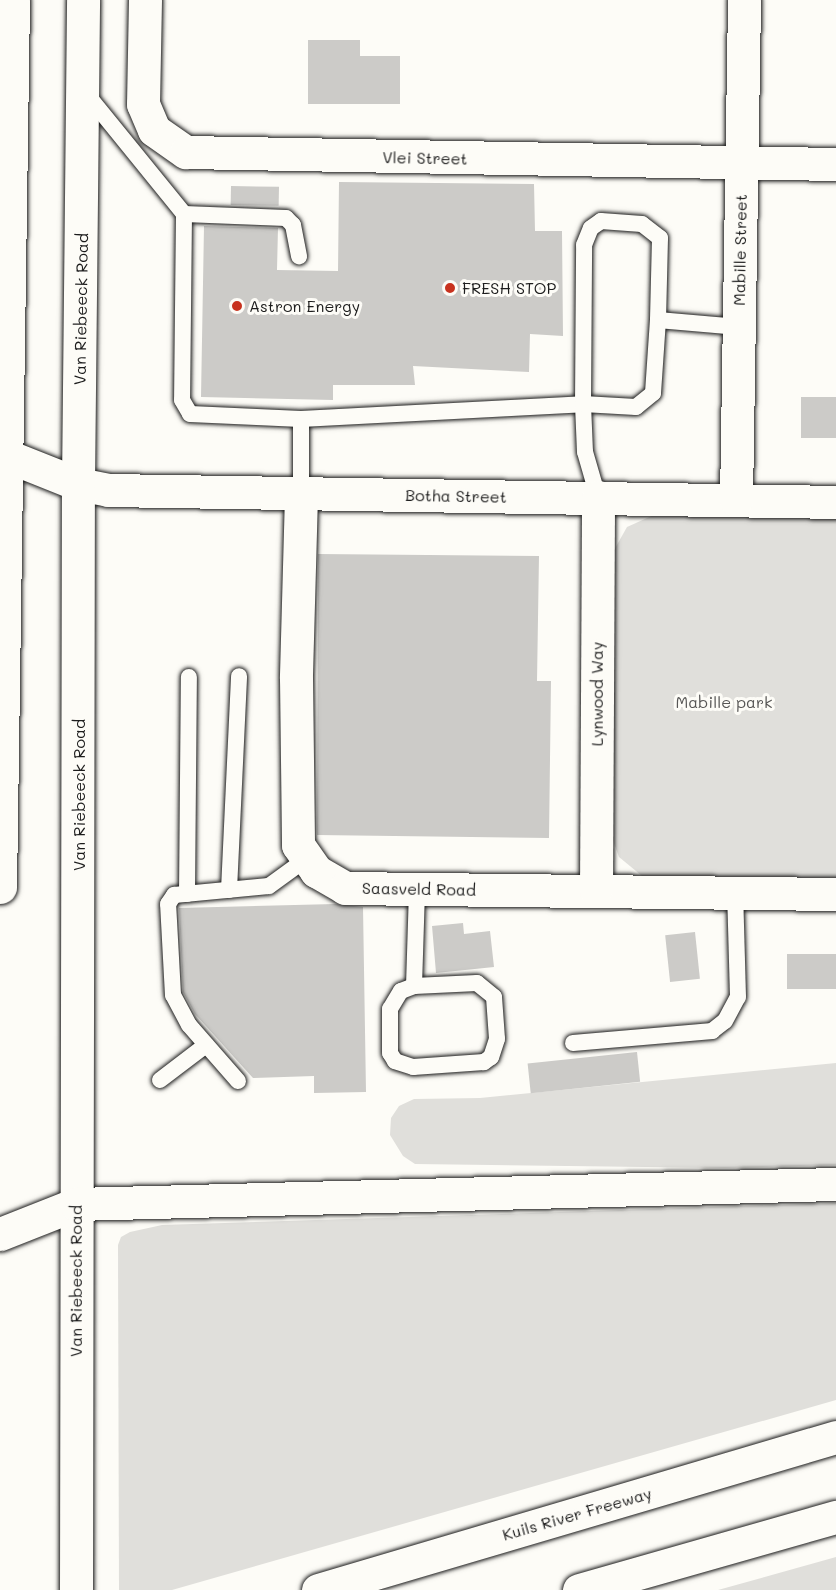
<!DOCTYPE html>
<style>
body{margin:0}
#map{position:relative;width:836px;height:1590px;overflow:hidden;background:#fdfcf7;font-family:Mali,sans-serif}
div>[style]{position:absolute}
.green>*{inset:0;background:#e0dfdb}
.building>*{inset:0;background:#cccbc8;transform-origin:0 0}
.roads{filter:drop-shadow(0 0 2px #1c1c1c) drop-shadow(0 0 2px #1c1c1c)}
.service>*{height:16px;margin:-8px;padding:0 8px;transform-origin:8px;border-radius:8px;background:#fdfcf7}
.minor>*{height:33px;margin:-16.5px;padding:0 16.5px;transform-origin:16.5px;border-radius:16.5px;background:#fdfcf7}
.primary>*{height:33px;margin:-16.5px;padding:0 16.5px;transform-origin:16.5px;border-radius:16.5px;background:#fdfcf7}
.motorway>*{height:33px;margin:-16.5px;padding:0 16.5px;transform-origin:16.5px;border-radius:16.5px;background:#fdfcf7}
.dots>*{width:16px;height:16px;translate:-50% -50%;box-sizing:border-box;border:3px solid #fdfcf7;border-radius:50%}
span{translate:-50% -50%;white-space:nowrap;text-align:center;line-height:1.15;-webkit-text-stroke:6px #fdfcf7;paint-order:stroke}
.street-label{font-size:16px;color:#1c1c1c}
.poi-label{font-size:16px;color:#1c1c1c}
.left{translate:0 -50%;text-align:left}
.park-label{font-size:16px;color:#575655}
</style>
<div id="map">
<div class="green">
<div style="clip-path:polygon(656px 514px,836px 518px,836px 879px,642px 876px,619px 857px,612px 838px,613px 552px,627px 527px)"></div>
<div style="clip-path:polygon(836px 1063px,836px 1165px,725px 1168px,415px 1164px,403px 1156px,390px 1135px,391px 1118px,399px 1106px,414px 1099px,480px 1098px)"></div>
<div style="clip-path:polygon(836px 1203px,836px 1400px,172px 1590px,119px 1590px,118px 1245px,121px 1237px,130px 1232px,162px 1225px)"></div>
<div style="clip-path:polygon(836px 1557px,836px 1590px,718px 1590px)"></div>
</div>
<div class="building">
<div style="clip-path:polygon(308px 40px,360px 40px,360px 56px,400px 56px,400px 104px,308px 104px)"></div>
<div style="clip-path:polygon(339px 182px,534px 184px,535px 231px,562px 231px,563px 336px,530px 334px,529px 372px,413px 366px,415px 385px,333px 385px,333px 400px,201px 397px,204px 226px,278px 228px,277px 270px,338px 271px)"></div>
<div style="left:231px;top:186px;width:48px;height:19px;rotate:1deg"></div>
<div style="left:801px;top:397px;width:35px;height:41px"></div>
<div style="clip-path:polygon(318px 554px,539px 556px,537px 681px,551px 681px,549px 838px,317px 835px)"></div>
<div style="clip-path:polygon(335px 904px,363px 907px,366px 1092px,314px 1093px,314px 1076px,253px 1078px,195px 1014px,183px 992px,179px 908px)"></div>
<div style="clip-path:polygon(463px 923px,464px 934px,490px 931px,494px 967px,436px 973px,432px 926px)"></div>
<div style="left:695px;top:932px;width:47px;height:30px;rotate:84deg"></div>
<div style="left:836px;top:954px;width:35px;height:49px;rotate:90deg"></div>
<div style="left:637px;top:1052px;width:30px;height:110px;rotate:84deg"></div>
</div>
<div class="roads">
<div class="service">
<div style="left:85px;top:92px;width:157px;rotate:50.9deg"></div>
<div style="left:184px;top:214px;width:186px;rotate:90.6deg"></div>
<div style="left:182px;top:400px;width:16px;rotate:60deg"></div>
<div style="left:190px;top:414px;width:111px;rotate:2.6deg"></div>
<div style="left:301px;top:419px;width:282px;rotate:-3deg"></div>
<div style="left:583px;top:404px;width:53px;rotate:3.2deg"></div>
<div style="left:636px;top:407px;width:22px;rotate:-39deg"></div>
<div style="left:653px;top:393px;width:73px;rotate:-86.1deg"></div>
<div style="left:658px;top:320px;width:81px;rotate:4.9deg"></div>
<div style="left:184px;top:214px;width:102px;rotate:2.2deg"></div>
<div style="left:286px;top:218px;width:10px;rotate:45deg"></div>
<div style="left:293px;top:225px;width:32px;rotate:79deg"></div>
<div style="left:301px;top:419px;width:76px;rotate:90deg"></div>
<div style="left:598px;top:497px;width:47px;rotate:-106.1deg"></div>
<div style="left:585px;top:452px;width:48px;rotate:-92.4deg"></div>
<div style="left:583px;top:404px;width:159px;rotate:-89.6deg"></div>
<div style="left:584px;top:245px;width:18px;rotate:-68deg"></div>
<div style="left:591px;top:228px;width:12px;rotate:-35deg"></div>
<div style="left:601px;top:221px;width:41px;rotate:4.2deg"></div>
<div style="left:642px;top:224px;width:23px;rotate:38deg"></div>
<div style="left:660px;top:238px;width:82px;rotate:91.4deg"></div>
<div style="left:229px;top:890px;width:214px;rotate:-87.3deg"></div>
<div style="left:187px;top:894px;width:217px;rotate:-89.5deg"></div>
<div style="left:477px;top:983px;width:22px;rotate:39deg"></div>
<div style="left:494px;top:997px;width:42px;rotate:85.9deg"></div>
<div style="left:497px;top:1039px;width:19px;rotate:108deg"></div>
<div style="left:491px;top:1057px;width:9px;rotate:144deg"></div>
<div style="left:484px;top:1062px;width:71px;rotate:176deg"></div>
<div style="left:413px;top:1067px;width:19px;rotate:-162deg"></div>
<div style="left:395px;top:1061px;width:9px;rotate:-122deg"></div>
<div style="left:390px;top:1053px;width:44px;rotate:-90deg"></div>
<div style="left:390px;top:1009px;width:21px;rotate:-59deg"></div>
<div style="left:401px;top:991px;width:14px;rotate:-21deg"></div>
<div style="left:414px;top:986px;width:63px;rotate:-2.7deg"></div>
<div style="left:414px;top:986px;width:97px;rotate:-88.2deg"></div>
<div style="left:573px;top:1043px;width:140px;rotate:-4.9deg"></div>
<div style="left:712px;top:1031px;width:16px;rotate:-38deg"></div>
<div style="left:725px;top:1021px;width:27px;rotate:-62deg"></div>
<div style="left:738px;top:997px;width:105px;rotate:-91.6deg"></div>
<div style="left:160px;top:1080px;width:58px;rotate:-37.3deg"></div>
<div style="left:238px;top:1081px;width:74px;rotate:-131.2deg"></div>
<div style="left:189px;top:1025px;width:34px;rotate:-118deg"></div>
<div style="left:173px;top:995px;width:91px;rotate:-93.1deg"></div>
<div style="left:168px;top:904px;width:11px;rotate:-56deg"></div>
<div style="left:174px;top:895px;width:95px;rotate:-5.4deg"></div>
<div style="left:269px;top:886px;width:46px;rotate:-36.1deg"></div>
</div>
<div class="minor">
<div style="left:145px;top:0;width:104px;rotate:91.1deg"></div>
<div style="left:143px;top:104px;width:28px;rotate:67deg"></div>
<div style="left:154px;top:130px;width:39px;rotate:35deg"></div>
<div style="left:186px;top:152px;width:650px;rotate:1.06deg"></div>
<div style="left:0;top:453px;width:84px;rotate:21.7deg"></div>
<div style="left:78px;top:484px;width:31px;rotate:11deg"></div>
<div style="left:108px;top:490px;width:728px;rotate:0.94deg"></div>
<div style="left:301px;top:495px;width:183px;rotate:91.6deg"></div>
<div style="left:296px;top:678px;width:167px;rotate:89.3deg"></div>
<div style="left:298px;top:845px;width:32px;rotate:55deg"></div>
<div style="left:316px;top:871px;width:34px;rotate:30deg"></div>
<div style="left:345px;top:888px;width:491px;rotate:0.7deg"></div>
<div style="left:736px;top:500px;width:500px;rotate:-89.08deg"></div>
<div style="left:596px;top:890px;width:393px;rotate:-89.7deg"></div>
</div>
<div class="primary">
<div style="left:0;top:887px;width:887px;rotate:-89.16deg"></div>
<div style="left:76px;top:1590px;width:1106px;rotate:-89.9deg"></div>
<div style="left:78px;top:484px;width:484px;rotate:-89.4deg"></div>
</div>
<div class="motorway">
<div style="left:0;top:1234px;width:82px;rotate:-21.5deg"></div>
<div style="left:76px;top:1204px;width:760px;rotate:-1.51deg"></div>
<div style="left:318px;top:1590px;width:540px;rotate:-16.46deg"></div>
<div style="left:579px;top:1590px;width:267px;rotate:-15.9deg"></div>
</div>
</div>
<div class="dots">
<div style="left:450px;top:288px;background:#c8321e"></div>
<div style="left:237px;top:306px;background:#c8321e"></div>
</div>
<div class="street-label">
<span style="left:425px;top:158px;rotate:1deg">Vlei Street</span>
<span style="left:740px;top:250px;rotate:-89deg">Mabille Street</span>
<span style="left:81px;top:309px;rotate:-89deg">Van Riebeeck Road</span>
<span style="left:456px;top:496px;rotate:1deg">Botha Street</span>
<span style="left:597px;top:694px;rotate:-90deg">Lynwood Way</span>
<span style="left:79px;top:795px;rotate:-90deg">Van Riebeeck Road</span>
<span style="left:419px;top:889px;rotate:1deg">Saasveld Road</span>
<span style="left:76px;top:1281px;rotate:-90deg">Van Riebeeck Road</span>
<span style="left:577px;top:1514px;rotate:-16deg">Kuils River Freeway</span>
</div>
<div class="poi-label">
<span class="left" style="left:462px;top:288px">FRESH STOP</span>
<span class="left" style="left:249px;top:306px">Astron Energy</span>
</div>
<div class="park-label">
<span style="left:724px;top:702px">Mabille park</span>
</div>
</div>
